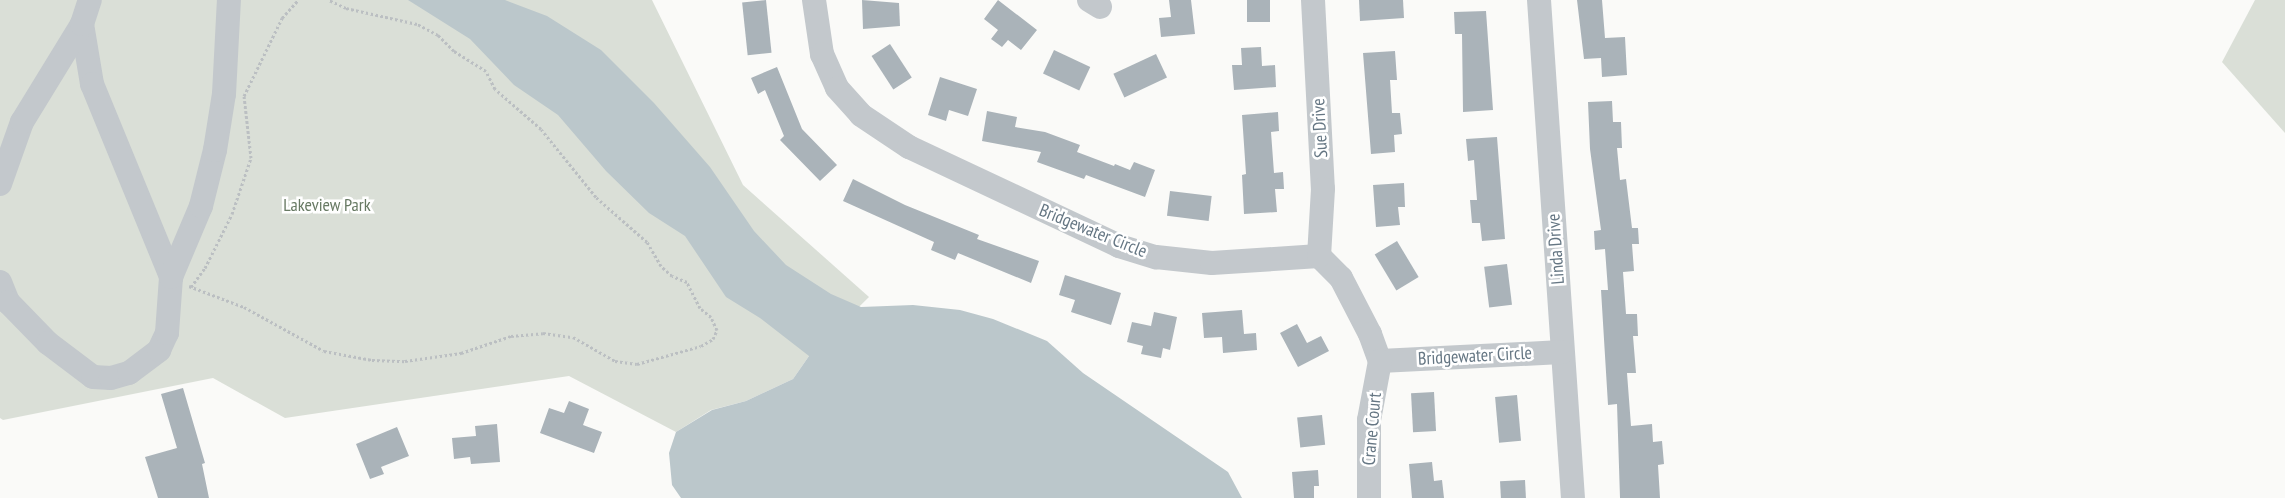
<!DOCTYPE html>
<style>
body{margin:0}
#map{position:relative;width:2285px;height:498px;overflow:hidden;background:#fafaf8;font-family:"PT Sans Narrow",sans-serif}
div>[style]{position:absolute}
.green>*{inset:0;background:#dadfd7}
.water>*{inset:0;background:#bbc7cb}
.building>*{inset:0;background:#aab3b9;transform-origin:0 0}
.path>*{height:3px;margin-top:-1.5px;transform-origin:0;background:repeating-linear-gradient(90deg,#bbbfc2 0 2.5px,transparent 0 5px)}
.minor>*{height:24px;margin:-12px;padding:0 12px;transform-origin:12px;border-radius:12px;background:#c3c8cc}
span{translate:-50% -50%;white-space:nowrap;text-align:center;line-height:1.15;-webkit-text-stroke:5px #fff;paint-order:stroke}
.street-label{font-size:18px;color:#657683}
.park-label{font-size:18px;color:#687a64}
</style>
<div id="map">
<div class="green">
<div style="clip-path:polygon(0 0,652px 0,743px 185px,869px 297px,809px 356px,793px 379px,746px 401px,711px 410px,676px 432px,569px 376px,285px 418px,213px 378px,3px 420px,0 418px)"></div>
<div style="clip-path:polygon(2255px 0,2285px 0,2285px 133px,2222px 62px)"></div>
</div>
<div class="water">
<div style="clip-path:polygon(408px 0,505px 0,547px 16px,601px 50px,654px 103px,710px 167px,754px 231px,786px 265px,831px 294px,861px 307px,913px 305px,960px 310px,993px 319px,1047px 341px,1083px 373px,1228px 472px,1242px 498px,681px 498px,672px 485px,669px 453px,676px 432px,712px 410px,746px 401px,793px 379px,809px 356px,760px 318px,726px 297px,685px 236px,649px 213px,606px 171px,558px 115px,514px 85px,470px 39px)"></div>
</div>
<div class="building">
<div style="left:766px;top:0;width:53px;height:24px;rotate:84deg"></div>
<div style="clip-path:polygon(862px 0,899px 3px,900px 26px,863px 29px)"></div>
<div style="clip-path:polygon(998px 0,1037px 30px,1021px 50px,1008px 40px,1002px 47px,991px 39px,998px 30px,984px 19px)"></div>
<div style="clip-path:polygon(1169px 0,1191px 0,1195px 34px,1161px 37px,1159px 18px,1171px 17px)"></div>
<div style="left:1247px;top:0;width:23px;height:22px"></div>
<div style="clip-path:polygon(1359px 0,1403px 0,1404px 18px,1360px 21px)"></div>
<div style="clip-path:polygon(1577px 0,1602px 0,1605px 38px,1625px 37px,1627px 75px,1602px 77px,1601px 58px,1584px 59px)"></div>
<div style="clip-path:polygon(1486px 11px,1493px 110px,1463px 112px,1462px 34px,1455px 34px,1454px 12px)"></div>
<div style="left:890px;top:44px;width:40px;height:22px;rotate:57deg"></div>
<div style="clip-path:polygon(1261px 47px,1262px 66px,1275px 65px,1276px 87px,1234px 90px,1232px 65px,1242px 65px,1241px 48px)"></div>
<div style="left:1054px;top:50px;width:40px;height:26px;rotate:25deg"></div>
<div style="clip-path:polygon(1395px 51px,1397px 80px,1390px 80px,1392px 113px,1400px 113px,1402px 134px,1394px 135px,1395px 152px,1371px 154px,1363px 53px)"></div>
<div style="left:1156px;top:54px;width:26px;height:47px;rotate:65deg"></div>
<div style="clip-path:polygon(777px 67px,802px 129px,837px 165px,820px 181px,780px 140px,784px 136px,765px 90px,758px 94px,751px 78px)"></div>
<div style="clip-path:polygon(940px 77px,977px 89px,968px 116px,949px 110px,946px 121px,928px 115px)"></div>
<div style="clip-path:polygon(1612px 101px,1613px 122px,1621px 122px,1622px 148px,1617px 148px,1620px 180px,1626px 179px,1632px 228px,1638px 228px,1639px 244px,1632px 244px,1634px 271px,1623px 272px,1626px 314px,1637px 314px,1638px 336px,1633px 336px,1636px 373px,1627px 373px,1631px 426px,1652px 424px,1653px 442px,1662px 441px,1664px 464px,1658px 465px,1660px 498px,1620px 498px,1617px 404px,1608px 405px,1601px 290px,1608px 290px,1605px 249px,1595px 250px,1594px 231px,1601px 230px,1590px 149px,1588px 102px)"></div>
<div style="clip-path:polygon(987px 111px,1017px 117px,1015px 127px,1045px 132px,1080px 145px,1077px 152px,1114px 166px,1115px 164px,1130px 170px,1134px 162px,1155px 170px,1145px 197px,1086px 175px,1084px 179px,1037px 162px,1041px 152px,982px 141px)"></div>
<div style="clip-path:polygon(1278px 112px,1279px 131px,1271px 132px,1274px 173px,1283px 172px,1284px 189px,1275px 189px,1277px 212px,1244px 214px,1242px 175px,1246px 174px,1242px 115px)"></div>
<div style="clip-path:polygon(1497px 137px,1505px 239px,1482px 241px,1480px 223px,1472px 223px,1470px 200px,1477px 200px,1474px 160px,1468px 161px,1466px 139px)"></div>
<div style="clip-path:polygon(853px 179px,905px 205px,979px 235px,977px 239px,1039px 261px,1031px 283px,958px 253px,955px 260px,931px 250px,934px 242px,843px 201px)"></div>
<div style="clip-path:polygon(1404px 183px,1405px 207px,1398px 207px,1400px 225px,1376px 227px,1373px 185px)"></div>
<div style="left:1170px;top:191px;width:42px;height:25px;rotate:7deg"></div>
<div style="left:1397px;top:241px;width:42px;height:26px;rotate:59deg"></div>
<div style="left:1507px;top:264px;width:41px;height:23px;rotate:83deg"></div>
<div style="clip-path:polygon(1065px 275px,1121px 293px,1111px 325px,1071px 312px,1075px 300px,1059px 295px)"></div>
<div style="clip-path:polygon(1242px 310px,1244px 334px,1256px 333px,1257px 350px,1223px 353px,1222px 337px,1204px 338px,1202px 313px)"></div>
<div style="clip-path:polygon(1154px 312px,1177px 317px,1170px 350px,1163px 348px,1161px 358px,1141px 354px,1143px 346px,1127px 342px,1132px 322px,1151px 326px)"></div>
<div style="clip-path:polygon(1297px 324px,1307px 343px,1321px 336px,1329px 351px,1298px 367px,1280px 333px)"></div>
<div style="clip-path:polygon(183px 388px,205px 463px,202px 464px,209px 498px,158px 498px,145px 457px,177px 448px,161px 394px)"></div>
<div style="left:1434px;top:392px;width:39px;height:23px;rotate:87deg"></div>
<div style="left:1517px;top:395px;width:46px;height:22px;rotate:85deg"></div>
<div style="clip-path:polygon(569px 401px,589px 409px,583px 425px,602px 432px,594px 453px,540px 433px,549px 408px,564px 413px)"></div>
<div style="left:1322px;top:415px;width:30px;height:25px;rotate:84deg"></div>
<div style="clip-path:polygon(497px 424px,500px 462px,471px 464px,470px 457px,454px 459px,452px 438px,476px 436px,475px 426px)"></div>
<div style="clip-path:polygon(397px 427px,409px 456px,381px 467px,384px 474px,370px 479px,356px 444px)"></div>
<div style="clip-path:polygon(1432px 462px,1434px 481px,1442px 480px,1444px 498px,1412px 498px,1409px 464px)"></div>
<div style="clip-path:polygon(1318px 470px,1319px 486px,1314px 486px,1314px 498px,1294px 498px,1292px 472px)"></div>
<div style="left:1525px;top:480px;width:18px;height:25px;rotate:87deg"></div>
</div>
<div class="path">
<div style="left:189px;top:286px;width:59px;rotate:20.9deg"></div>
<div style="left:244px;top:307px;width:91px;rotate:28.8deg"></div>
<div style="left:324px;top:351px;width:49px;rotate:10.6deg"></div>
<div style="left:372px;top:360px;width:33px;rotate:2deg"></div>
<div style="left:405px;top:361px;width:57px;rotate:-8.1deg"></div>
<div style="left:461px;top:353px;width:53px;rotate:-18.8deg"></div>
<div style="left:511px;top:336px;width:32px;rotate:-5deg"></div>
<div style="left:543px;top:333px;width:30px;rotate:8deg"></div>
<div style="left:573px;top:337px;width:48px;rotate:29.7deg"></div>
<div style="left:615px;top:361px;width:22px;rotate:8deg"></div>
<div style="left:637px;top:364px;width:66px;rotate:-15.7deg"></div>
<div style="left:701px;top:346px;width:14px;rotate:-30deg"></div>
<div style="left:713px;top:339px;width:10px;rotate:-66deg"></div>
<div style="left:717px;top:330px;width:14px;rotate:-115deg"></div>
<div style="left:711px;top:317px;width:14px;rotate:-141deg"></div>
<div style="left:700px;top:308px;width:29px;rotate:-117deg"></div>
<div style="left:687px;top:282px;width:16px;rotate:-158deg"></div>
<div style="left:672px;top:276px;width:15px;rotate:-138deg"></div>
<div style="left:661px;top:266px;width:28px;rotate:-120deg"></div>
<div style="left:647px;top:242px;width:68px;rotate:-138.6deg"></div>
<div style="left:596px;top:197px;width:87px;rotate:-129deg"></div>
<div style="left:541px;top:129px;width:61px;rotate:-139deg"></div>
<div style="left:495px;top:89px;width:20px;rotate:-117deg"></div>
<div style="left:486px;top:71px;width:38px;rotate:-148deg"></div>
<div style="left:454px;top:51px;width:23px;rotate:-135deg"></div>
<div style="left:438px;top:35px;width:24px;rotate:-152deg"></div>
<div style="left:417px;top:24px;width:73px;rotate:-167.3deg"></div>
<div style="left:346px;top:8px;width:19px;rotate:-155deg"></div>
<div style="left:191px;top:287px;width:24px;rotate:-54deg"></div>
<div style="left:205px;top:268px;width:60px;rotate:-63.4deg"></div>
<div style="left:232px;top:214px;width:59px;rotate:-71.3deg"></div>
<div style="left:251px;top:158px;width:62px;rotate:-96.4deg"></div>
<div style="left:244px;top:96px;width:87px;rotate:-64deg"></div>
<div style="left:282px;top:18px;width:24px;rotate:-48deg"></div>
</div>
<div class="minor">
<div style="left:814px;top:0;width:55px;rotate:81.6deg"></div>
<div style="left:822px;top:54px;width:37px;rotate:66deg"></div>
<div style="left:837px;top:88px;width:36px;rotate:48deg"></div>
<div style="left:861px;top:115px;width:58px;rotate:33.7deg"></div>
<div style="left:909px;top:147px;width:232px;rotate:25.2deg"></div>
<div style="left:1119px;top:246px;width:39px;rotate:17deg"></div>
<div style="left:1156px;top:257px;width:56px;rotate:6.1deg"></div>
<div style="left:1212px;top:263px;width:107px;rotate:-3.7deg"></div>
<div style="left:1319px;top:256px;width:31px;rotate:45deg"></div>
<div style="left:1341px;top:278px;width:63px;rotate:62.6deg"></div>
<div style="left:1370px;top:334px;width:29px;rotate:70deg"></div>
<div style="left:1089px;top:0;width:13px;rotate:32deg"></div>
<div style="left:1313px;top:0;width:189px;rotate:87deg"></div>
<div style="left:1323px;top:189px;width:67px;rotate:93.4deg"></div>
<div style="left:1539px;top:0;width:499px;rotate:86.1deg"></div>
<div style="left:82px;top:24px;width:61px;rotate:80.5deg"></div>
<div style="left:92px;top:84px;width:209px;rotate:67.7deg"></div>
<div style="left:0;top:184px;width:66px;rotate:-70.5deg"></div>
<div style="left:22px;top:122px;width:115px;rotate:-58.5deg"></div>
<div style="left:82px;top:24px;width:25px;rotate:-72deg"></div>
<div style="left:0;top:282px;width:22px;rotate:68deg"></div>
<div style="left:8px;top:302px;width:57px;rotate:45.7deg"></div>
<div style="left:48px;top:343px;width:56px;rotate:37.1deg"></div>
<div style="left:93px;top:377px;width:18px;rotate:3deg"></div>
<div style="left:111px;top:378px;width:19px;rotate:-16deg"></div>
<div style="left:129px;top:373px;width:38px;rotate:-37deg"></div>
<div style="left:159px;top:350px;width:19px;rotate:-65deg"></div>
<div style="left:167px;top:333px;width:56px;rotate:-85.9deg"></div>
<div style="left:171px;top:277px;width:77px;rotate:-67.1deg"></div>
<div style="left:201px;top:206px;width:58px;rotate:-76deg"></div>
<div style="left:215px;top:150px;width:57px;rotate:-80.9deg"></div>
<div style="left:224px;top:94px;width:94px;rotate:-87deg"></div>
<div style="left:1380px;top:361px;width:182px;rotate:-2.8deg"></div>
<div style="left:1369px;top:498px;width:78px;rotate:-90deg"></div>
<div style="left:1369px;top:420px;width:60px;rotate:-79.4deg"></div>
</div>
<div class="street-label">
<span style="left:1320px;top:128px;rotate:-93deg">Sue Drive</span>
<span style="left:1093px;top:231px;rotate:22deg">Bridgewater Circle</span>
<span style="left:1556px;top:249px;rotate:-94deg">Linda Drive</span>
<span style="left:1475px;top:356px;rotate:-3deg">Bridgewater Circle</span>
<span style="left:1372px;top:429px;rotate:-85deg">Crane Court</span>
</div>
<div class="park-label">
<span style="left:327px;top:205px">Lakeview Park</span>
</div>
</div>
